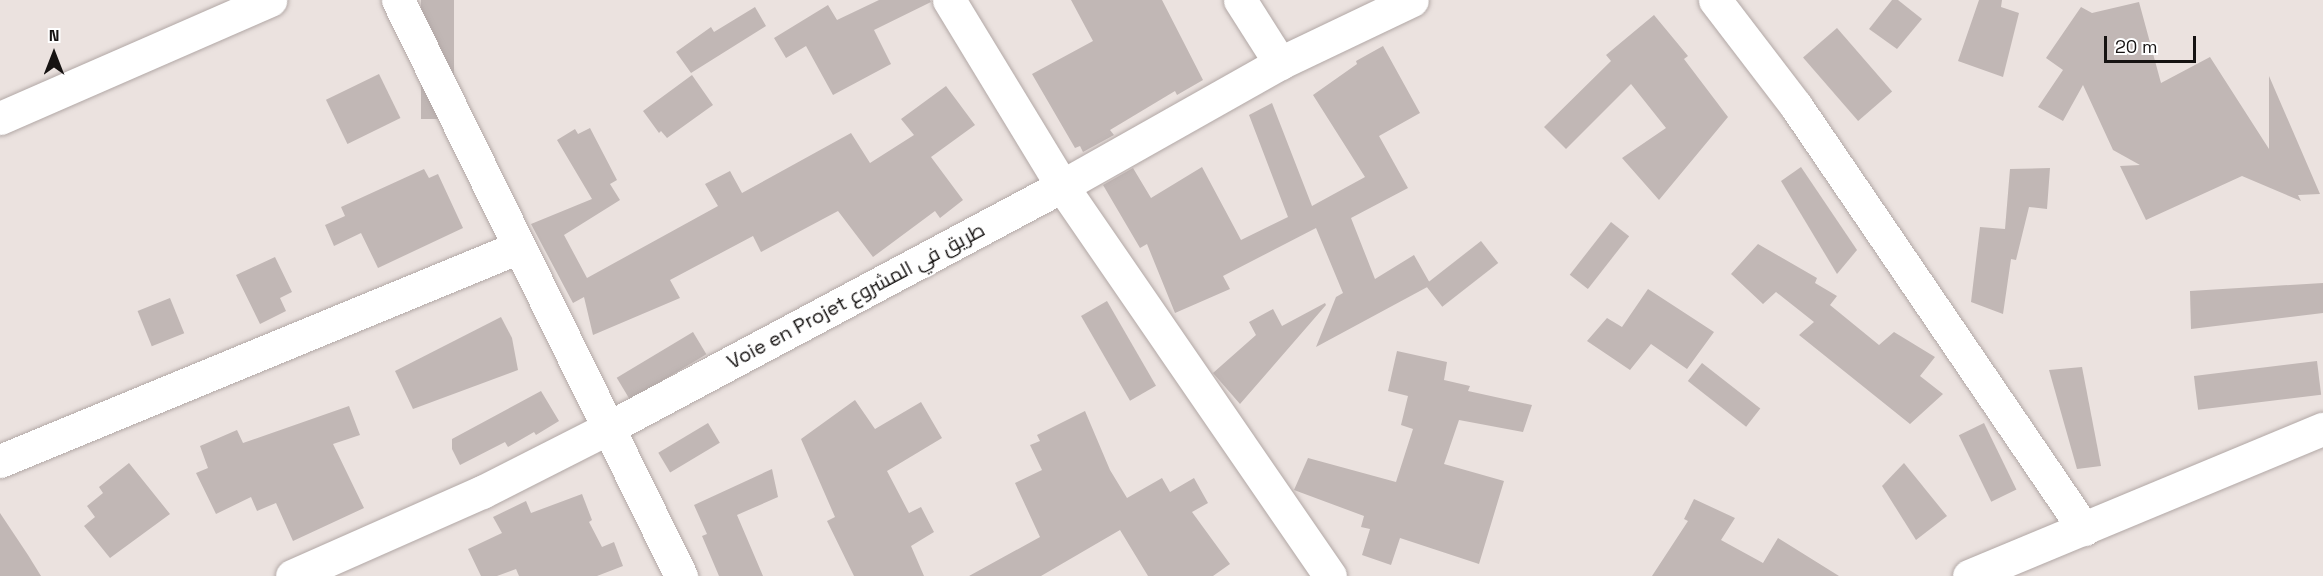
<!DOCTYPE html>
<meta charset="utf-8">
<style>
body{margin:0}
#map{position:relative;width:2323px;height:576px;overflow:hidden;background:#ebe2df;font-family:"Space Grotesk",Cairo,sans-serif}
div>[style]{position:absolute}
.building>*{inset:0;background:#c1b7b5;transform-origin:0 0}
.roads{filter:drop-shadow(0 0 2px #b2a8a6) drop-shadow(0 0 2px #b2a8a6)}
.minor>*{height:33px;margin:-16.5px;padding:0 16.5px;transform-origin:16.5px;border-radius:16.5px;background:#fff}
span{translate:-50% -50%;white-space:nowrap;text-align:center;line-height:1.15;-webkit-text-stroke:4.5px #fff;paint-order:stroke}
.street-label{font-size:20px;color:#161312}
.north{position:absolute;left:24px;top:24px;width:60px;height:60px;-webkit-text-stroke:4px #fff;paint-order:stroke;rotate:0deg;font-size:16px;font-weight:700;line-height:24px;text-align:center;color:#161312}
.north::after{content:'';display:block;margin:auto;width:21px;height:27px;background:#161312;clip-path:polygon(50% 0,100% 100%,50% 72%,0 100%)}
.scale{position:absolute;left:2104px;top:36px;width:92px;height:27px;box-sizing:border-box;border:3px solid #161312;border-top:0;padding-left:8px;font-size:18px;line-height:21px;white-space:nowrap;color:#161312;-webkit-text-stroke:4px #fff;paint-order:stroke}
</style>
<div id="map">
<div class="building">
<div style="left:421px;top:0;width:33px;height:119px"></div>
<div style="clip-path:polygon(879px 0,930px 0,931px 2px,874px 30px,891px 64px,833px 95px,806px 46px,786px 58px,774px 38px,828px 5px,837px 20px)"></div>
<div style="clip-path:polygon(1071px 0,1162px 0,1203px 80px,1177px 95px,1175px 91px,1110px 130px,1114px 135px,1083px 152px,1080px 146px,1075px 148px,1032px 74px,1093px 41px)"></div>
<div style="clip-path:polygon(1892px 0,1898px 0,1922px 19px,1897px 49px,1869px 29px)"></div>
<div style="clip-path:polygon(1979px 0,2002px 0,2001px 7px,2019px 13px,2003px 77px,1958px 61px)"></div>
<div style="clip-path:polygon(2139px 2px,2161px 83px,2210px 57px,2269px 149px,2269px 76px,2320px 194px,2298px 195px,2301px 201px,2242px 176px,2146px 220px,2120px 166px,2140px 165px,2113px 150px,2083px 85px,2063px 121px,2038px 107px,2063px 70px,2046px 58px,2081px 7px,2092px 13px)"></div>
<div style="clip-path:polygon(755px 7px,766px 26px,691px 73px,676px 52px,711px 27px,714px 32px)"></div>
<div style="clip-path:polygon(1654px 15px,1688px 56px,1684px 59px,1728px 117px,1659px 200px,1622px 158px,1666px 128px,1631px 84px,1566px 149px,1544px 127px,1611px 61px,1606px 55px)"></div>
<div style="left:1837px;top:28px;width:84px;height:45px;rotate:49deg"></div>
<div style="clip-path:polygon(1383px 46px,1420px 113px,1379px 136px,1408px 188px,1351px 218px,1375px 279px,1414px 255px,1431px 285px,1316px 347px,1336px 297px,1343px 293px,1316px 228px,1223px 276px,1230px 289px,1175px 313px,1147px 244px,1140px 248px,1103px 185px,1133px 168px,1151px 198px,1202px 167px,1241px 240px,1288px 217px,1249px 115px,1272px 103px,1312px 206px,1365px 177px,1313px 95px,1357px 64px,1356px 61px)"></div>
<div style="left:379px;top:74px;width:49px;height:59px;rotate:64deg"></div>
<div style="clip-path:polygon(692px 75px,713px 105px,667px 138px,661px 131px,659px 133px,643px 111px)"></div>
<div style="clip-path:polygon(946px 86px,975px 125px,931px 157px,963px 200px,940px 218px,935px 211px,873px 257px,838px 211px,761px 252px,753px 236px,670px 280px,680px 298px,593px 335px,584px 297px,573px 303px,531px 224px,592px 199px,557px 140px,575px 129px,578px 134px,590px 128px,617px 180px,610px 184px,620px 200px,564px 235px,587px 278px,718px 206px,705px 184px,730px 171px,742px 193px,851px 133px,870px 163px,914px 135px,901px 119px)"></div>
<div style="clip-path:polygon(1801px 167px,1857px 250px,1837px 274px,1781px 181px)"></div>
<div style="clip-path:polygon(2050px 168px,2047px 209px,2029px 207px,2016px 260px,2011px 259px,2003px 314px,1971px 302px,1980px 227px,2005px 229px,2010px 169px)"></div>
<div style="clip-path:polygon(424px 169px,429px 178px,438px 174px,463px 228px,378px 268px,361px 233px,334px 246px,325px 225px,345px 216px,341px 207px)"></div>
<div style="left:1611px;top:222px;width:23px;height:67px;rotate:38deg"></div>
<div style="left:1481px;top:241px;width:28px;height:71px;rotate:52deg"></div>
<div style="clip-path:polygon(1758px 244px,1817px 278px,1815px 283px,1837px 296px,1830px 305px,1879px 345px,1894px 332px,1935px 357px,1920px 376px,1943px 394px,1910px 424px,1799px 335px,1814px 322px,1776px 292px,1763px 304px,1731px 274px)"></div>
<div style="clip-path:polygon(275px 257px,292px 292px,280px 298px,286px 311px,260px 324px,236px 275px)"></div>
<div style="clip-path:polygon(2323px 283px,2323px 313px,2191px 329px,2190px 291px)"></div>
<div style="clip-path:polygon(1648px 289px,1714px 332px,1687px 369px,1651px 344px,1630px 370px,1587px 341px,1607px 318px,1622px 327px)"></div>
<div style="left:170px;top:298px;width:38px;height:35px;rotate:68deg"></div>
<div style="left:1107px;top:301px;width:98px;height:30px;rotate:60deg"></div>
<div style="clip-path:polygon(1325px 303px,1326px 305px,1240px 404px,1213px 373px,1256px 335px,1249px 322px,1273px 309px,1282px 326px)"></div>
<div style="clip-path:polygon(501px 317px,512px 338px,518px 370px,413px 409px,395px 371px)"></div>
<div style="left:693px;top:332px;width:26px;height:89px;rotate:59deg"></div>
<div style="clip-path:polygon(1397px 351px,1447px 362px,1444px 380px,1470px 386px,1468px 391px,1532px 405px,1523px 432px,1459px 420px,1444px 464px,1504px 481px,1479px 564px,1400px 538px,1391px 565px,1362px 555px,1370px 529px,1361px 527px,1364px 516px,1294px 490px,1308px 458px,1396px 482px,1413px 429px,1401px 425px,1408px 396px,1388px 391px)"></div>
<div style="left:2317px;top:361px;width:34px;height:124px;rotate:83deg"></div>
<div style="left:1702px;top:363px;width:74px;height:23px;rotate:38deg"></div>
<div style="clip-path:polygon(2082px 367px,2101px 466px,2077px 469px,2049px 370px)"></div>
<div style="clip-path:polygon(541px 391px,559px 421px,536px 435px,534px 432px,508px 447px,505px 442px,460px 465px,452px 449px,452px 439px)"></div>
<div style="clip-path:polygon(855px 400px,875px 429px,921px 402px,942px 438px,887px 471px,909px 513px,921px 507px,934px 532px,911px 546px,924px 576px,854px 576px,827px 521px,835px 517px,801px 439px)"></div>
<div style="clip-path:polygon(349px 406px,360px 435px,333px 444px,364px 508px,293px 541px,276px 503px,257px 511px,251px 497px,216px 514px,196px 473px,208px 468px,200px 446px,237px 430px,243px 443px)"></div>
<div style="clip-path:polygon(1085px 411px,1110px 470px,1127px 498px,1162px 478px,1170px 492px,1194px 478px,1208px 503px,1192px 512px,1230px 564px,1213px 576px,1148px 576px,1120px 530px,1041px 576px,969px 576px,1040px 537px,1015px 483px,1042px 470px,1030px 445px,1040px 441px,1037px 435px)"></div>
<div style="left:708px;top:423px;width:23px;height:58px;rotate:59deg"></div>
<div style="left:1984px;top:423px;width:74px;height:28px;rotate:64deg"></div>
<div style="clip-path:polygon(129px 463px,170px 514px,110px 558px,84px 526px,95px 517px,87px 506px,103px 493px,99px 487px)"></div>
<div style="clip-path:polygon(1904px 463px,1947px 516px,1916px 540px,1882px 486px)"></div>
<div style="clip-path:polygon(772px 469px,778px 497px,737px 515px,763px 576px,719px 576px,702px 536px,707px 534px,694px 505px)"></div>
<div style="clip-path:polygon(582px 494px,592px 520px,589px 522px,602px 547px,614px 542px,623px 566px,597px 576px,519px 576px,516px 569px,497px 576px,481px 576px,468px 549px,502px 533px,493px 517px,526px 501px,531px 513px)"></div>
<div style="clip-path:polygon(1694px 499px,1735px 518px,1721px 540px,1763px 563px,1778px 538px,1839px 576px,1652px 576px,1688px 521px,1684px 519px)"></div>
<div style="clip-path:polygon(0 513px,28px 555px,41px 576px,0 576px)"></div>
</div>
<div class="roads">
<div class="minor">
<div style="left:398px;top:0;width:642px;rotate:63.83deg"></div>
<div style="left:949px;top:0;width:218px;rotate:58.7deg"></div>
<div style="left:1062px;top:186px;width:473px;rotate:55.5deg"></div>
<div style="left:1240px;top:0;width:75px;rotate:57.6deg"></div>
<div style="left:1715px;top:0;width:133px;rotate:52.6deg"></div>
<div style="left:1796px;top:106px;width:512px;rotate:55.75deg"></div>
<div style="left:0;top:118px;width:295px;rotate:-23.6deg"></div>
<div style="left:0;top:461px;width:561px;rotate:-22.41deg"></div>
<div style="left:292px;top:576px;width:208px;rotate:-23.9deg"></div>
<div style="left:482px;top:492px;width:141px;rotate:-26.9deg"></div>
<div style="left:608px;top:428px;width:514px;rotate:-28.06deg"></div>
<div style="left:1062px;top:186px;width:250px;rotate:-29.4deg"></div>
<div style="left:1280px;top:63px;width:146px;rotate:-25.5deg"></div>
<div style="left:1969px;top:576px;width:383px;rotate:-22.6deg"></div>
</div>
</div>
<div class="street-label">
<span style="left:856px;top:296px;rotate:-28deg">Voie en Projet طريق في المشروع</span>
</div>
<div class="north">N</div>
<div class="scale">20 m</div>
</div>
